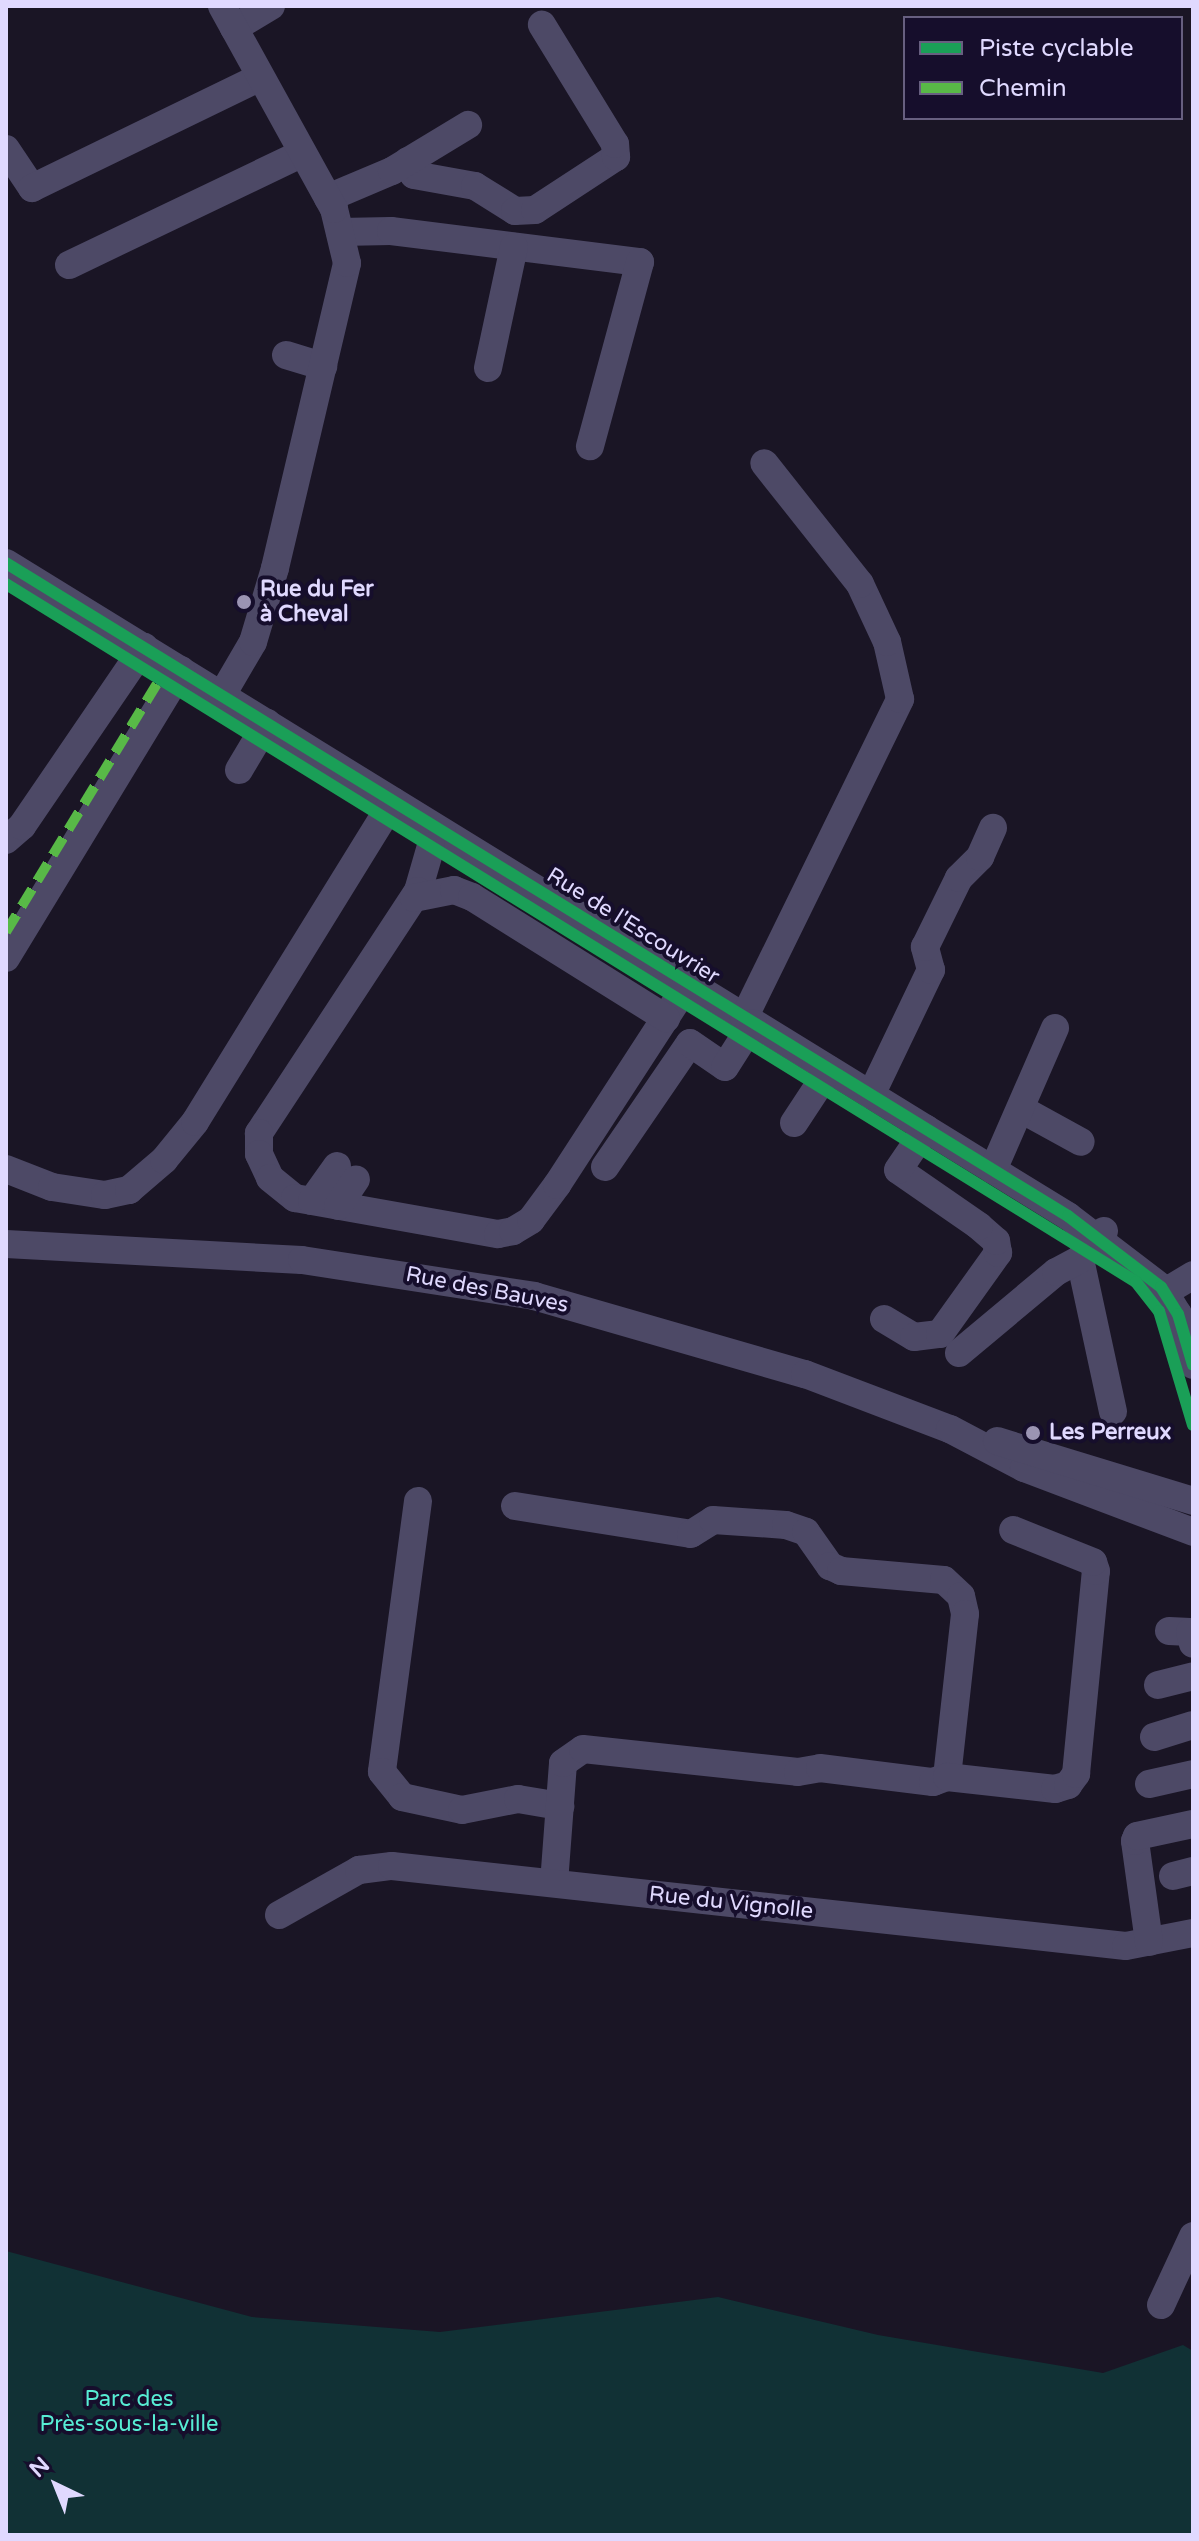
<!DOCTYPE html>
<meta charset="utf-8">
<style>
body{margin:0}
#map{position:relative;width:1199px;height:2541px;overflow:hidden;background:#1a1525;font-family:"Varela Round",sans-serif}
div>[style]{position:absolute}
.green>*{inset:0;background:#113135}
.minor>*{height:28px;margin:-14px;padding:0 14px;transform-origin:14px;border-radius:14px;background:#4d4966}
.quiet>*{height:10px;margin-top:-5px;transform-origin:0;background:repeating-linear-gradient(90deg,#58b947 0 20px,transparent 0 30px)}
.cycleway>*{height:12px;margin:-6px;padding:0 6px;transform-origin:6px;border-radius:6px;background:#1a9f57}
.dots>*{width:22px;height:22px;translate:-50% -50%;box-sizing:border-box;border:4px solid #160e2c;border-radius:50%}
span{translate:-50% -50%;white-space:nowrap;text-align:center;line-height:1.15;-webkit-text-stroke:8px #160e2c;paint-order:stroke}
.poi-label{font-size:22px;color:#e0d9ff;font-weight:700}
.left{translate:0 -50%;text-align:left}
.street-label{font-size:22px;color:#e0d9ff}
.park-label{font-size:22px;color:#57edd4}
.frame{position:absolute;inset:0;border:8px solid #e0d9ff;pointer-events:none}
.legend{position:absolute;left:903px;top:16px;width:280px;height:104px;box-sizing:border-box;background:#160e2c;border:2px solid #675f80;margin:0;padding:10px 14px;list-style:none;font-size:24px;color:#e0d9ff}
.legend li{display:flex;align-items:center;gap:16px;height:40px}
.legend b{width:40px;border:2px solid #675f80}
.north{position:absolute;left:16px;top:2445px;width:80px;height:80px;-webkit-text-stroke:6px #160e2c;paint-order:stroke;rotate:317deg;font-size:22px;font-weight:700;line-height:32px;text-align:center;color:#e0d9ff}
.north::after{content:'';display:block;margin:auto;width:28px;height:36px;background:#e0d9ff;clip-path:polygon(50% 0,100% 100%,50% 72%,0 100%)}
</style>
<div id="map">
<div class="green">
<div style="clip-path:polygon(6px 2251px,252px 2317px,440px 2332px,718px 2297px,878px 2335px,1103px 2373px,1183px 2345px,1193px 2351px,1193px 2535px,6px 2535px)"></div>
</div>
<div class="minor">
<div style="left:234px;top:28px;width:43px;rotate:-30.7deg"></div>
<div style="left:6px;top:149px;width:47px;rotate:56.3deg"></div>
<div style="left:32px;top:188px;width:254px;rotate:-25.9deg"></div>
<div style="left:408px;top:161px;width:15px;rotate:67deg"></div>
<div style="left:414px;top:175px;width:62px;rotate:10.2deg"></div>
<div style="left:475px;top:186px;width:47px;rotate:32deg"></div>
<div style="left:515px;top:211px;width:20px;rotate:-3deg"></div>
<div style="left:535px;top:210px;width:97px;rotate:-33.2deg"></div>
<div style="left:616px;top:157px;width:13px;rotate:-94deg"></div>
<div style="left:615px;top:144px;width:140px;rotate:-121.5deg"></div>
<div style="left:328px;top:198px;width:69px;rotate:-22.9deg"></div>
<div style="left:392px;top:171px;width:89px;rotate:-31.2deg"></div>
<div style="left:340px;top:232px;width:51px;rotate:-1.1deg"></div>
<div style="left:391px;top:231px;width:251px;rotate:7.1deg"></div>
<div style="left:640px;top:262px;width:191px;rotate:105.2deg"></div>
<div style="left:69px;top:265px;width:259px;rotate:-25.6deg"></div>
<div style="left:286px;top:355px;width:39px;rotate:17deg"></div>
<div style="left:488px;top:368px;width:124px;rotate:-77.9deg"></div>
<div style="left:6px;top:563px;width:1247px;rotate:31.59deg"></div>
<div style="left:1068px;top:1216px;width:117px;rotate:37.4deg"></div>
<div style="left:1161px;top:1287px;width:32px;rotate:58deg"></div>
<div style="left:1178px;top:1314px;width:53px;rotate:73.6deg"></div>
<div style="left:222px;top:695px;width:61px;rotate:-59.7deg"></div>
<div style="left:253px;top:642px;width:77px;rotate:-73.4deg"></div>
<div style="left:275px;top:568px;width:313px;rotate:-76.7deg"></div>
<div style="left:347px;top:263px;width:56px;rotate:-103.5deg"></div>
<div style="left:334px;top:209px;width:232px;rotate:-118.9deg"></div>
<div style="left:239px;top:770px;width:55px;rotate:-59.2deg"></div>
<div style="left:442px;top:832px;width:18px;rotate:128deg"></div>
<div style="left:431px;top:846px;width:47px;rotate:106.1deg"></div>
<div style="left:418px;top:891px;width:290px;rotate:123.3deg"></div>
<div style="left:259px;top:1133px;width:21px;rotate:90deg"></div>
<div style="left:259px;top:1154px;width:26px;rotate:65deg"></div>
<div style="left:270px;top:1178px;width:32px;rotate:39deg"></div>
<div style="left:295px;top:1198px;width:206px;rotate:10.1deg"></div>
<div style="left:498px;top:1234px;width:15px;rotate:-11deg"></div>
<div style="left:513px;top:1231px;width:21px;rotate:-31deg"></div>
<div style="left:531px;top:1220px;width:44px;rotate:-53.4deg"></div>
<div style="left:557px;top:1185px;width:241px;rotate:-57deg"></div>
<div style="left:6px;top:840px;width:21px;rotate:-41deg"></div>
<div style="left:22px;top:826px;width:217px;rotate:-55.7deg"></div>
<div style="left:414px;top:898px;width:41px;rotate:-11.3deg"></div>
<div style="left:454px;top:890px;width:19px;rotate:21deg"></div>
<div style="left:472px;top:897px;width:229px;rotate:32deg"></div>
<div style="left:6px;top:958px;width:337px;rotate:-58.7deg"></div>
<div style="left:744px;top:1018px;width:355px;rotate:-63.9deg"></div>
<div style="left:900px;top:699px;width:58px;rotate:-102.8deg"></div>
<div style="left:887px;top:642px;width:64px;rotate:-115deg"></div>
<div style="left:860px;top:584px;width:154px;rotate:-128.4deg"></div>
<div style="left:871px;top:1095px;width:139px;rotate:-64.4deg"></div>
<div style="left:931px;top:970px;width:24px;rotate:-105deg"></div>
<div style="left:925px;top:947px;width:77px;rotate:-63.8deg"></div>
<div style="left:959px;top:878px;width:30px;rotate:-45deg"></div>
<div style="left:980px;top:857px;width:32px;rotate:-66deg"></div>
<div style="left:1021px;top:1109px;width:68px;rotate:28.8deg"></div>
<div style="left:794px;top:1123px;width:64px;rotate:-56.6deg"></div>
<div style="left:605px;top:1167px;width:150px;rotate:-55.6deg"></div>
<div style="left:690px;top:1043px;width:42px;rotate:34.4deg"></div>
<div style="left:725px;top:1067px;width:52px;rotate:-57.5deg"></div>
<div style="left:6px;top:1169px;width:49px;rotate:21.4deg"></div>
<div style="left:52px;top:1187px;width:54px;rotate:8.6deg"></div>
<div style="left:105px;top:1195px;width:25px;rotate:-12deg"></div>
<div style="left:129px;top:1190px;width:46px;rotate:-40.6deg"></div>
<div style="left:164px;top:1160px;width:49px;rotate:-50.8deg"></div>
<div style="left:195px;top:1122px;width:377px;rotate:-58.3deg"></div>
<div style="left:993px;top:1170px;width:155px;rotate:-66.4deg"></div>
<div style="left:312px;top:1201px;width:43px;rotate:-54.5deg"></div>
<div style="left:338px;top:1206px;width:32px;rotate:-56deg"></div>
<div style="left:1104px;top:1231px;width:37px;rotate:131deg"></div>
<div style="left:1080px;top:1259px;width:156px;rotate:77.8deg"></div>
<div style="left:6px;top:1244px;width:296px;rotate:3.1deg"></div>
<div style="left:302px;top:1260px;width:235px;rotate:8.8deg"></div>
<div style="left:534px;top:1296px;width:282px;rotate:16.1deg"></div>
<div style="left:805px;top:1374px;width:155px;rotate:20.8deg"></div>
<div style="left:950px;top:1429px;width:84px;rotate:27.8deg"></div>
<div style="left:1024px;top:1468px;width:181px;rotate:20.7deg"></div>
<div style="left:1165px;top:1292px;width:33px;rotate:-31deg"></div>
<div style="left:884px;top:1319px;width:35px;rotate:31deg"></div>
<div style="left:914px;top:1337px;width:26px;rotate:-7deg"></div>
<div style="left:940px;top:1334px;width:100px;rotate:-54.4deg"></div>
<div style="left:998px;top:1253px;width:12px;rotate:-99deg"></div>
<div style="left:996px;top:1241px;width:23px;rotate:-139deg"></div>
<div style="left:979px;top:1226px;width:98px;rotate:-145.3deg"></div>
<div style="left:898px;top:1170px;width:50px;rotate:-55.7deg"></div>
<div style="left:959px;top:1353px;width:126px;rotate:-39.9deg"></div>
<div style="left:1056px;top:1272px;width:27px;rotate:-28deg"></div>
<div style="left:997px;top:1441px;width:205px;rotate:17deg"></div>
<div style="left:418px;top:1501px;width:273px;rotate:97.6deg"></div>
<div style="left:382px;top:1772px;width:32px;rotate:51deg"></div>
<div style="left:402px;top:1797px;width:61px;rotate:12.2deg"></div>
<div style="left:462px;top:1810px;width:57px;rotate:-11.1deg"></div>
<div style="left:518px;top:1799px;width:43px;rotate:9.5deg"></div>
<div style="left:515px;top:1506px;width:178px;rotate:9deg"></div>
<div style="left:691px;top:1534px;width:26px;rotate:-32deg"></div>
<div style="left:713px;top:1520px;width:73px;rotate:3.9deg"></div>
<div style="left:786px;top:1525px;width:21px;rotate:19deg"></div>
<div style="left:806px;top:1532px;width:42px;rotate:54.8deg"></div>
<div style="left:830px;top:1566px;width:12px;rotate:24deg"></div>
<div style="left:841px;top:1571px;width:103px;rotate:5deg"></div>
<div style="left:944px;top:1580px;width:23px;rotate:43deg"></div>
<div style="left:961px;top:1596px;width:18px;rotate:77deg"></div>
<div style="left:965px;top:1614px;width:164px;rotate:96.3deg"></div>
<div style="left:1169px;top:1631px;width:21px;rotate:3deg"></div>
<div style="left:1190px;top:1632px;width:12px;rotate:76deg"></div>
<div style="left:1158px;top:1685px;width:36px;rotate:-14deg"></div>
<div style="left:1154px;top:1737px;width:41px;rotate:-17.1deg"></div>
<div style="left:1149px;top:1784px;width:45px;rotate:-12.8deg"></div>
<div style="left:1173px;top:1876px;width:21px;rotate:-14deg"></div>
<div style="left:554px;top:1883px;width:120px;rotate:-85.7deg"></div>
<div style="left:563px;top:1763px;width:24px;rotate:-35deg"></div>
<div style="left:583px;top:1749px;width:216px;rotate:6.1deg"></div>
<div style="left:798px;top:1772px;width:22px;rotate:-10deg"></div>
<div style="left:820px;top:1768px;width:114px;rotate:7.1deg"></div>
<div style="left:933px;top:1782px;width:15px;rotate:-20deg"></div>
<div style="left:947px;top:1777px;width:109px;rotate:6.3deg"></div>
<div style="left:1055px;top:1789px;width:14px;rotate:-17deg"></div>
<div style="left:1068px;top:1785px;width:14px;rotate:-54deg"></div>
<div style="left:1076px;top:1774px;width:204px;rotate:-84.4deg"></div>
<div style="left:1096px;top:1571px;width:9px;rotate:-108deg"></div>
<div style="left:1093px;top:1562px;width:86px;rotate:-158.2deg"></div>
<div style="left:279px;top:1915px;width:92px;rotate:-29.4deg"></div>
<div style="left:359px;top:1870px;width:33px;rotate:-7deg"></div>
<div style="left:392px;top:1866px;width:738px;rotate:6.22deg"></div>
<div style="left:1126px;top:1946px;width:68px;rotate:-11deg"></div>
<div style="left:1149px;top:1942px;width:102px;rotate:-97.9deg"></div>
<div style="left:1135px;top:1841px;width:5px;rotate:-68deg"></div>
<div style="left:1137px;top:1836px;width:57px;rotate:-12.1deg"></div>
<div style="left:1161px;top:2305px;width:76px;rotate:-65.1deg"></div>
</div>
<div class="quiet">
<div style="left:6px;top:932px;width:296px;rotate:-58.7deg"></div>
</div>
<div class="cycleway">
<div style="left:6px;top:563px;width:1247px;rotate:31.59deg"></div>
<div style="left:1068px;top:1216px;width:117px;rotate:37.4deg"></div>
<div style="left:1161px;top:1287px;width:32px;rotate:58deg"></div>
<div style="left:1178px;top:1314px;width:53px;rotate:73.6deg"></div>
<div style="left:6px;top:584px;width:1328px;rotate:31.7deg"></div>
<div style="left:1136px;top:1282px;width:37px;rotate:52deg"></div>
<div style="left:1159px;top:1311px;width:119px;rotate:73.4deg"></div>
</div>
<div class="dots">
<div style="left:244px;top:602px;background:#9b94b3"></div>
<div style="left:1033px;top:1433px;background:#9b94b3"></div>
</div>
<div class="poi-label">
<span class="left" style="left:260px;top:602px">Rue du Fer<br>à Cheval</span>
<span class="left" style="left:1049px;top:1433px">Les Perreux</span>
</div>
<div class="street-label">
<span style="left:633px;top:926px;rotate:32deg">Rue de l'Escouvrier</span>
<span style="left:487px;top:1290px;rotate:11deg">Rue des Bauves</span>
<span style="left:731px;top:1903px;rotate:6deg">Rue du Vignolle</span>
</div>
<div class="park-label">
<span style="left:129px;top:2412px">Parc des<br>Près-sous-la-ville</span>
</div>
<div class="frame"></div>
<ul class="legend">
<li><b style="height:10px;background:#1a9f57"></b>Piste cyclable</li>
<li><b style="height:10px;background:#58b947"></b>Chemin</li>
</ul>
<div class="north">N</div>
</div>
